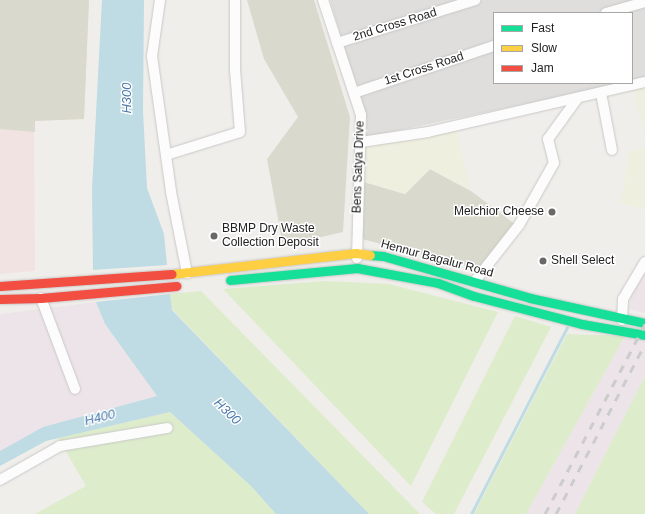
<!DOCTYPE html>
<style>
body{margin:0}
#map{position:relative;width:645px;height:514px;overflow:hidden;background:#f0eeeb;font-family:Helvetica,sans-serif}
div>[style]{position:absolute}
.residential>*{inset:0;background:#dfdedc}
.commercial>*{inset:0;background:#f1e3e1}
.industrial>*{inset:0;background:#ede4e9}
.construction>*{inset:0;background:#d9d9cd}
.farmland>*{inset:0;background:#efefdf}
.grass>*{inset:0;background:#ddeccb}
.water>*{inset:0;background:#bfdbe3}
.stream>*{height:3px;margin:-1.5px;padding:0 1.5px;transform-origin:1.5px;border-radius:1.5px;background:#bfdbe3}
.roads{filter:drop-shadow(0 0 1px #c9c8c7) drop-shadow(0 0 1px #c9c8c7)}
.street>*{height:10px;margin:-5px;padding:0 5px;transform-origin:5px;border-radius:5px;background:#fdfcfc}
.fast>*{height:9px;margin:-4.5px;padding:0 4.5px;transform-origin:4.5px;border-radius:4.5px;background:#16e098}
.slow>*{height:9px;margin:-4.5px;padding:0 4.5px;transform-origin:4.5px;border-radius:4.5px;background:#ffcf43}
.jam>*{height:9px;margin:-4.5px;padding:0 4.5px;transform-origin:4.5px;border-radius:4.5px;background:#f24e42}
.rail>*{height:3px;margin-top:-1.5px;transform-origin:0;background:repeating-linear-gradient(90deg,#ccc 0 8px,transparent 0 16px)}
.dots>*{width:11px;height:11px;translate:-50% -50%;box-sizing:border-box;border:2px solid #fff;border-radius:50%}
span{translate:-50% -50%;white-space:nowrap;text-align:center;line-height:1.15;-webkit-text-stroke:3px #fff;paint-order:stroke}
.street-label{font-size:12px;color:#222}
.poi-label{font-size:12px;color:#222}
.right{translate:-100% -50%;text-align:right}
.left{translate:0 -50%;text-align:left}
.water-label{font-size:13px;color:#4a7aab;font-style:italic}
.legend{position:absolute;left:493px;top:12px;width:140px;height:72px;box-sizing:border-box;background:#fff;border:1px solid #a7a7a7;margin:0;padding:5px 7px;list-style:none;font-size:12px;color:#222}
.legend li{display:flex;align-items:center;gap:8px;height:20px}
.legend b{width:20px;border:1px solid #a7a7a7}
</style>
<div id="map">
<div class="residential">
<div style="clip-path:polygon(330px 0,645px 0,645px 78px,632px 82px,632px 13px,494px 13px,494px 83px,627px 83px,366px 137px,367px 121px)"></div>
</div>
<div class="commercial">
<div style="clip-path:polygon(0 0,89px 0,84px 119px,34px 121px,35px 271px,0 274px)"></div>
</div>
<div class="industrial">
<div style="clip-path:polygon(645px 269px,645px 312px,643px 313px,629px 309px,633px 287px)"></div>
<div style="clip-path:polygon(96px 302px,105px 324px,157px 396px,43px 427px,0 451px,0 314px)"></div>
<div style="clip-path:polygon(625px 336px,645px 341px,645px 376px,575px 514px,526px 514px)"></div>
</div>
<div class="construction">
<div style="clip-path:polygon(0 0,89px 0,84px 119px,35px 121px,35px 132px,0 129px)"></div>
<div style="clip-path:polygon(247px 0,314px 0,350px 117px,343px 232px,283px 246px,267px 159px,298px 117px,264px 59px)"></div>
<div style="clip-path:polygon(430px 169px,471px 191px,516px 225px,478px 269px,362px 239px,364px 182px,405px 194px)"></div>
</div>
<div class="farmland">
<div style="clip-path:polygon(645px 87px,645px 137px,634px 90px)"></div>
<div style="clip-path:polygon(457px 131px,471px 191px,430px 169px,405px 194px,364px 182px,365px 145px)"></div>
<div style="clip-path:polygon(645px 149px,645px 209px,621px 203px,629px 151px)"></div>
</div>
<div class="grass">
<div style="clip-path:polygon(325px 281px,389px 284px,498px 312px,411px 486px,223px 289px)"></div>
<div style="clip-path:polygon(201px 291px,420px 514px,369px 514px,172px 309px,170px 294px)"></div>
<div style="clip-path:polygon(515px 316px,551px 327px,454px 514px,436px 514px,422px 502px)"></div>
<div style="clip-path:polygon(567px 334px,625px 336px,526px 514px,474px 514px)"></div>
<div style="clip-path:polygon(645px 376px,645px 514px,575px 514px)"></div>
<div style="clip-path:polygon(170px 412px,251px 486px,276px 514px,35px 514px,86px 486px,58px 438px)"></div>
</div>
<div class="water">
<div style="clip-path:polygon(102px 0,144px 0,143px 111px,147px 188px,164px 234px,167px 265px,93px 270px,92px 189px)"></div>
<div style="clip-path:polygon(170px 294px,172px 310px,369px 514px,276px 514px,251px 486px,170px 412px,46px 441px,0 466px,0 451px,43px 427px,157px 396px,105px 324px,96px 302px)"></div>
</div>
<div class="stream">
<div style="left:471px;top:514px;width:210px;rotate:-62.8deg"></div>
</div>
<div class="roads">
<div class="street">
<div style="left:160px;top:0;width:57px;rotate:98.1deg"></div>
<div style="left:152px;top:56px;width:137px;rotate:82deg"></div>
<div style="left:171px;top:192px;width:83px;rotate:78.8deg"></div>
<div style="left:323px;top:0;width:121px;rotate:71.7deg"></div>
<div style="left:361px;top:115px;width:143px;rotate:91.6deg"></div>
<div style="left:606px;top:13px;width:41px;rotate:-15.8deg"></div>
<div style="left:337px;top:43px;width:145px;rotate:-17.3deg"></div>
<div style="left:354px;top:93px;width:148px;rotate:-18.6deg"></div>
<div style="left:601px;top:93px;width:58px;rotate:79.1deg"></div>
<div style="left:361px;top:142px;width:68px;rotate:-8.5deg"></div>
<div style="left:428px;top:132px;width:223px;rotate:-13deg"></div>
<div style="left:166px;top:155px;width:77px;rotate:-17.3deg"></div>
<div style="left:240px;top:132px;width:62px;rotate:-94.6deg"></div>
<div style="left:235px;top:70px;width:70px;rotate:-90deg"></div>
<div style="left:475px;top:281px;width:71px;rotate:-51.8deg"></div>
<div style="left:519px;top:225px;width:71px;rotate:-60.6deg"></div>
<div style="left:554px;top:163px;width:25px;rotate:-104deg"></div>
<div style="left:548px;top:139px;width:49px;rotate:-54.1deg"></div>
<div style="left:41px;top:298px;width:97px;rotate:69.5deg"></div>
<div style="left:622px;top:320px;width:21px;rotate:-87deg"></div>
<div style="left:623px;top:299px;width:43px;rotate:-59.3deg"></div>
<div style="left:0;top:480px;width:69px;rotate:-29.5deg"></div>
<div style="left:60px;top:446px;width:109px;rotate:-9.5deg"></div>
</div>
<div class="fast">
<div style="left:370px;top:255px;width:13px;rotate:4deg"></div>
<div style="left:383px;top:256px;width:153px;rotate:15.9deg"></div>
<div style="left:530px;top:298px;width:118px;rotate:12.3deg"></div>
<div style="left:230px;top:280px;width:128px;rotate:-5.4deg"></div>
<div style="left:357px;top:268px;width:82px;rotate:10.5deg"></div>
<div style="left:438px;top:283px;width:38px;rotate:20deg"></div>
<div style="left:474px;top:296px;width:112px;rotate:14.5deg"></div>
<div style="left:582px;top:324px;width:64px;rotate:9.9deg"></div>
</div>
<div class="slow">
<div style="left:172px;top:274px;width:185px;rotate:-6.5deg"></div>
<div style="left:356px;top:253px;width:14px;rotate:8deg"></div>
</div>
<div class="jam">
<div style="left:0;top:286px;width:172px;rotate:-4deg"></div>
<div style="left:0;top:299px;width:41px;rotate:-1.4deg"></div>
<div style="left:41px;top:298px;width:136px;rotate:-5.1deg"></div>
</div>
</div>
<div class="rail">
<div style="left:545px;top:514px;width:215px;rotate:-62.2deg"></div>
<div style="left:556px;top:514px;width:192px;rotate:-62.4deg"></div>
</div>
<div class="dots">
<div style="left:552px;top:212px;background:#6a6968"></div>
<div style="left:214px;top:236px;background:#6a6968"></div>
<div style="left:543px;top:261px;background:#6a6968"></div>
</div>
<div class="street-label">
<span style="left:395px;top:25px;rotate:-17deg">2nd Cross Road</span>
<span style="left:424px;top:69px;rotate:-18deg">1st Cross Road</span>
<span style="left:359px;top:167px;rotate:-88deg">Bens Satya Drive</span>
<span style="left:437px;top:259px;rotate:15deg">Hennur Bagalur Road</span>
</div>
<div class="poi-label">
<span class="right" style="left:544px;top:212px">Melchior Cheese</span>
<span class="left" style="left:222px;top:236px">BBMP Dry Waste<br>Collection Deposit</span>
<span class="left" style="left:551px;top:261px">Shell Select</span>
</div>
<div class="water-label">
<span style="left:127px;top:98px;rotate:-90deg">H300</span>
<span style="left:227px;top:412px;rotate:44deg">H300</span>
<span style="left:100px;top:418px;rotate:-14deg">H400</span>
</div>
<ul class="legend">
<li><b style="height:5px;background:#16e098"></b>Fast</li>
<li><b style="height:5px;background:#ffcf43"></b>Slow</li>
<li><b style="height:5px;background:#f24e42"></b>Jam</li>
</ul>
</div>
